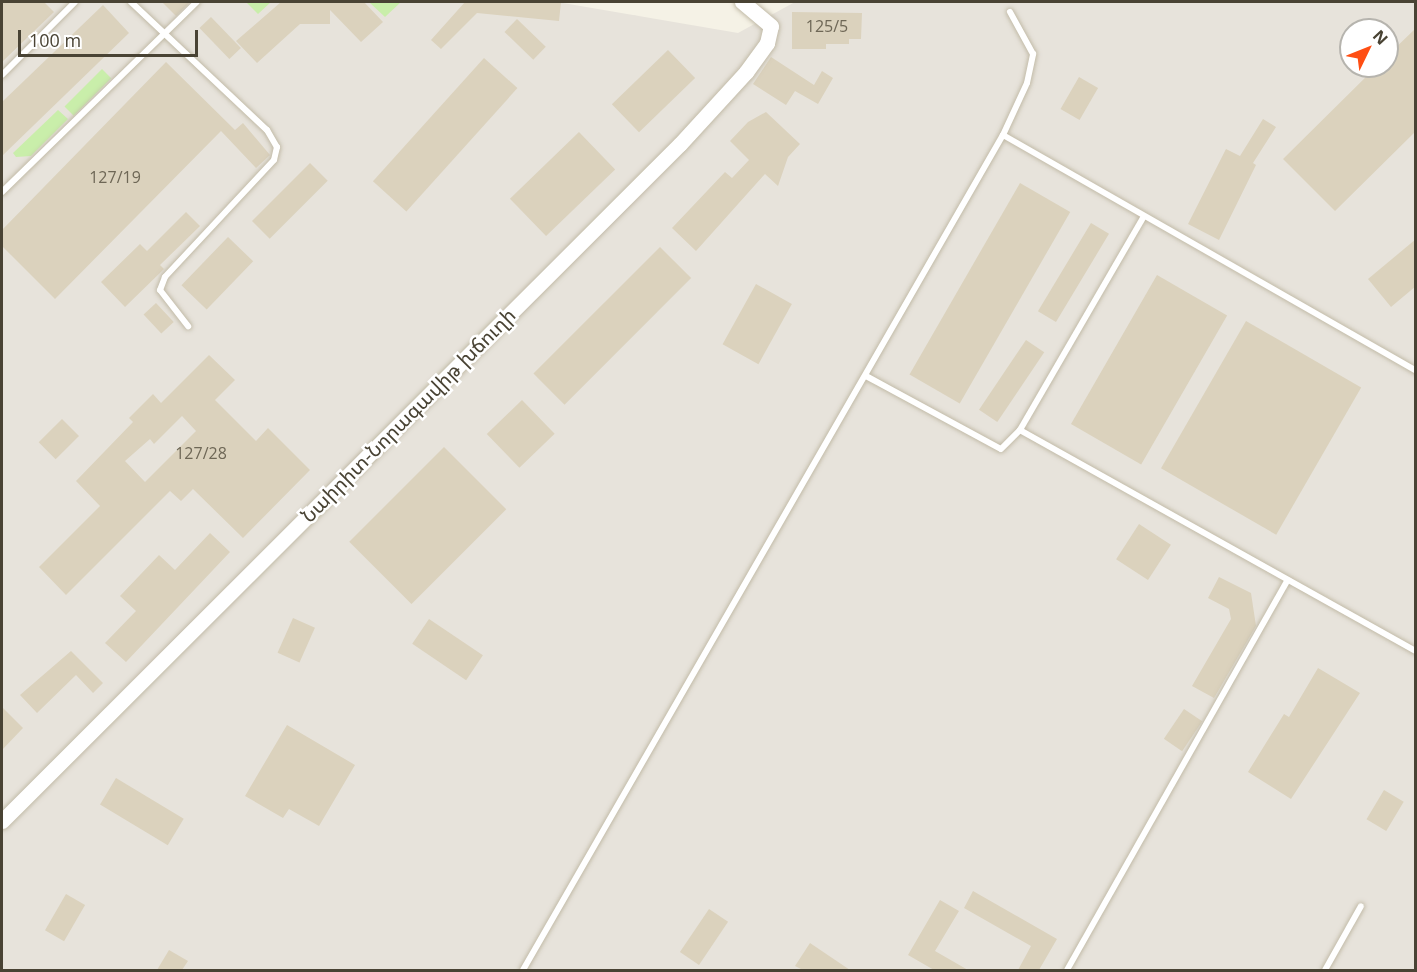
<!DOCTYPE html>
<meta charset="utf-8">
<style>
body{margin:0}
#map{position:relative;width:1417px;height:972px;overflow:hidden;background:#f5f2e6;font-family:"Open Sans","Noto Sans Armenian",sans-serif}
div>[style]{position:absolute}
.industrial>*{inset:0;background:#e7e3db}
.green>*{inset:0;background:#c9eeaa;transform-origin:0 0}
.building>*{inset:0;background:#dbd2bd;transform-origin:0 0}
.roads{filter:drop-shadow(0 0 2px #c2bba8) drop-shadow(0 0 2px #c2bba8)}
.service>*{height:6px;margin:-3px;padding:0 3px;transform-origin:3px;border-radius:3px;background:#fff}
.tertiary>*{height:15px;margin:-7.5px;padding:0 7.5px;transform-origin:7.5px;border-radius:7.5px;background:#fff}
span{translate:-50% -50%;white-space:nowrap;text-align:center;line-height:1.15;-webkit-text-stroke:5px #fff;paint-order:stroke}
.number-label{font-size:16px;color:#6e6756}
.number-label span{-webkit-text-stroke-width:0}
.street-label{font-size:20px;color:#494334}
.frame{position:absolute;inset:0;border:3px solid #494334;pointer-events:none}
.north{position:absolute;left:1339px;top:18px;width:60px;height:60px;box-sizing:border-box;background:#fff;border:2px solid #b6b4ae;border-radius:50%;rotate:47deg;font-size:16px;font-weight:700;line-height:24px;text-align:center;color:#494334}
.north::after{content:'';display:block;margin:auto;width:21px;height:27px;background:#ff4e13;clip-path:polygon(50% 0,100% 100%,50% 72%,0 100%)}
.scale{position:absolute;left:18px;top:30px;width:180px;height:27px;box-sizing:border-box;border:3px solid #494334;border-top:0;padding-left:8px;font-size:18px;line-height:21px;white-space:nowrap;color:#494334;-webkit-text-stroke:4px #fff;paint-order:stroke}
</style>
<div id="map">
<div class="industrial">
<div style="clip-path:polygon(evenodd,2px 2px,557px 2px,738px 33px,795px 2px,1415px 2px,1415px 970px,2px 970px,2px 2px,1351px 30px,1387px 30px,1387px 66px,1351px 66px,1351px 30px)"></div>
</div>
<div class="green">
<div style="clip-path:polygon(246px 2px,271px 2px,258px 14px)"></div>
<div style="clip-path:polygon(369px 2px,401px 2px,385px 17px)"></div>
<div style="left:102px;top:69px;width:13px;height:53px;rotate:45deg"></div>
<div style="clip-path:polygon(58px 110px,68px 119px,31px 156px,16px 157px,13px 153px)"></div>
</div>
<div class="building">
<div style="clip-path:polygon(2px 2px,44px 2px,54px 12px,2px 62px)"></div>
<div style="clip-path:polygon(162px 2px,190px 2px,176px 16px)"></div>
<div style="clip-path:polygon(281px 2px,364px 2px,383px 22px,361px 42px,330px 10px,330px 24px,300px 24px,257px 63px,236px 41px)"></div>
<div style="clip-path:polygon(465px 2px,561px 2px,559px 21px,477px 13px,441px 49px,431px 40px)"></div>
<div style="clip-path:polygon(103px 5px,129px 33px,2px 156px,2px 102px)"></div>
<div style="clip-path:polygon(792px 12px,862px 13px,861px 39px,849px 39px,849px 44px,826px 44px,826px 49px,792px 49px)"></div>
<div style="left:211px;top:17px;width:43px;height:16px;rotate:46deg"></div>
<div style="left:517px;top:19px;width:40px;height:18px;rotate:44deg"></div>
<div style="clip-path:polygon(1416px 28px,1416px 131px,1335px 211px,1283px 159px,1377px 66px,1387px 66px,1387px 56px)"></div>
<div style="left:668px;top:50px;width:39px;height:78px;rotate:46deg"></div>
<div style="clip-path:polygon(771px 57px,814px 85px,822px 71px,833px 78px,818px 104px,795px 91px,786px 105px,753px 84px)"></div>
<div style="left:484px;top:58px;width:45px;height:166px;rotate:42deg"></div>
<div style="clip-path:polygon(166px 62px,235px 130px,243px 123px,270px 155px,256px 168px,221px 131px,55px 299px,2px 246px,2px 230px)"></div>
<div style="left:1079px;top:77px;width:22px;height:37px;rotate:30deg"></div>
<div style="clip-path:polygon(766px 112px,800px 144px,788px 157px,778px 186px,765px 174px,696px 251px,672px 228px,725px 172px,732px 178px,749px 160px,730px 141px,748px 122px)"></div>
<div style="clip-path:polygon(1263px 119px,1276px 127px,1253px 163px,1256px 165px,1219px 240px,1188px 224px,1226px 149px,1240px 156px)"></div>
<div style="left:579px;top:132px;width:52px;height:96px;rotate:46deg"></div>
<div style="left:310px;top:163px;width:25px;height:82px;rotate:45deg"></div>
<div style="left:1020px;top:183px;width:58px;height:221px;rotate:30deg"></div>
<div style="clip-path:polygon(186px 212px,200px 226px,160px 265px,164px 269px,125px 307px,101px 282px,140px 244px,147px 251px)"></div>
<div style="left:1091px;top:223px;width:21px;height:103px;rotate:31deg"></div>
<div style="left:228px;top:237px;width:35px;height:67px;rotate:44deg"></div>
<div style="clip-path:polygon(1416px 239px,1416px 286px,1391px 307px,1368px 279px)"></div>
<div style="left:660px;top:247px;width:44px;height:179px;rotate:45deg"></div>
<div style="left:1157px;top:275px;width:81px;height:172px;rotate:30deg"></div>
<div style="left:756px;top:284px;width:41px;height:69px;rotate:29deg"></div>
<div style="left:156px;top:303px;width:26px;height:17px;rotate:47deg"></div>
<div style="left:1246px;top:321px;width:133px;height:170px;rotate:30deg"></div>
<div style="left:1026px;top:340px;width:22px;height:84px;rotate:34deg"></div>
<div style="clip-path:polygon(evenodd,209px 355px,235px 380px,215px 400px,256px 441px,268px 428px,310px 470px,243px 538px,193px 489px,181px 501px,170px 491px,66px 595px,39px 567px,100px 506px,76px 481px,133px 422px,129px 418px,153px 394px,161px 403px,209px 355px,182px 416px,196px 431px,145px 482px,125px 461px,150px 439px,154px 444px,182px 416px)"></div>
<div style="left:522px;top:400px;width:47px;height:49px;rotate:46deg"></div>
<div style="left:62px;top:419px;width:24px;height:33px;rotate:45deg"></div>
<div style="left:444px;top:447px;width:88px;height:134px;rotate:45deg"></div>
<div style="left:1139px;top:524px;width:38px;height:42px;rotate:33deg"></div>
<div style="clip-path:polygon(210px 533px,230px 552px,126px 662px,105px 643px,136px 611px,120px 596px,159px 555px,175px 570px)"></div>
<div style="clip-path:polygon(1219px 577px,1251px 593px,1256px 626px,1214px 698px,1192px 686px,1231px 619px,1229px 609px,1208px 598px)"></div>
<div style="left:293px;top:618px;width:24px;height:38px;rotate:24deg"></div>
<div style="left:429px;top:619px;width:65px;height:30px;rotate:34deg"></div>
<div style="clip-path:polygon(71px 651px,103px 683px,93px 693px,76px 675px,37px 713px,20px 695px)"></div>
<div style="clip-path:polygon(1318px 668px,1360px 693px,1291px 799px,1248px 772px,1284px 714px,1289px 717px)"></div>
<div style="clip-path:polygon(2px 707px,23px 728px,2px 750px)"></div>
<div style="left:1184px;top:709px;width:22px;height:36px;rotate:34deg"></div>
<div style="clip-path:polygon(287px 725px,355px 765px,319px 826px,289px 809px,283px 818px,245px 796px)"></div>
<div style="left:116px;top:778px;width:79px;height:31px;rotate:31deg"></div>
<div style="left:1384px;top:790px;width:23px;height:34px;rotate:31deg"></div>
<div style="clip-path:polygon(973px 891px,1057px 939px,1039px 970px,1018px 970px,1031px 946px,964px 908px)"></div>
<div style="left:66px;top:894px;width:22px;height:42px;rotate:30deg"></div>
<div style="clip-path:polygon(940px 900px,959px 911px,935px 951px,968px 970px,934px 970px,908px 955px)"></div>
<div style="left:709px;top:909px;width:23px;height:52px;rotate:34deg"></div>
<div style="clip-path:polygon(810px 943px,850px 970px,803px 970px,795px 966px)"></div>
<div style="clip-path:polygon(169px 950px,188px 961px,182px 970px,157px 970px)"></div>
</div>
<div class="roads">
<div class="service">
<div style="left:131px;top:2px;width:187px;rotate:43.3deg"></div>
<div style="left:267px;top:130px;width:20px;rotate:60deg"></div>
<div style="left:277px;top:147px;width:13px;rotate:103deg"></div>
<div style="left:274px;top:160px;width:160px;rotate:133deg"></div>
<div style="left:165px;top:277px;width:14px;rotate:111deg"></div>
<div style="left:160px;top:290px;width:46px;rotate:52.1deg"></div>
<div style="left:2px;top:75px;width:103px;rotate:-45deg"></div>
<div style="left:1003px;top:135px;width:476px;rotate:29.7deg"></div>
<div style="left:2px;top:192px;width:272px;rotate:-44.3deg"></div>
<div style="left:866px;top:376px;width:153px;rotate:28.4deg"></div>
<div style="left:1001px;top:449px;width:27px;rotate:-45deg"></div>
<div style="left:1020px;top:430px;width:247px;rotate:-59.9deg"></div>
<div style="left:1020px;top:430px;width:453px;rotate:29.2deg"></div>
<div style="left:523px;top:970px;width:963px;rotate:-60.11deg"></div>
<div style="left:1003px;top:135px;width:57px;rotate:-65.2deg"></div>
<div style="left:1027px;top:83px;width:30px;rotate:-78deg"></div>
<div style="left:1033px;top:54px;width:48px;rotate:-118.7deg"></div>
<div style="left:1067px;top:970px;width:448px;rotate:-60.5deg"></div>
<div style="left:1325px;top:970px;width:73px;rotate:-60.6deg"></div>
</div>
<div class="tertiary">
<div style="left:2px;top:821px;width:958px;rotate:-44.96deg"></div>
<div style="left:680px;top:144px;width:98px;rotate:-47.5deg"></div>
<div style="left:746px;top:72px;width:36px;rotate:-54deg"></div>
<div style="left:767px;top:43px;width:17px;rotate:-77deg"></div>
<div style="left:771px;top:26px;width:38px;rotate:-140deg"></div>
</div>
</div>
<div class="number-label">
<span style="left:827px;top:26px">125/5</span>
<span style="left:115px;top:177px">127/19</span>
<span style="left:201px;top:453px">127/28</span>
</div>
<div class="street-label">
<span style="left:408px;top:415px;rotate:-45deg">Նաիրիտ-Նորագավիթ խճուղի</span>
</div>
<div class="frame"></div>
<div class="north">N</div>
<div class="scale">100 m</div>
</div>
